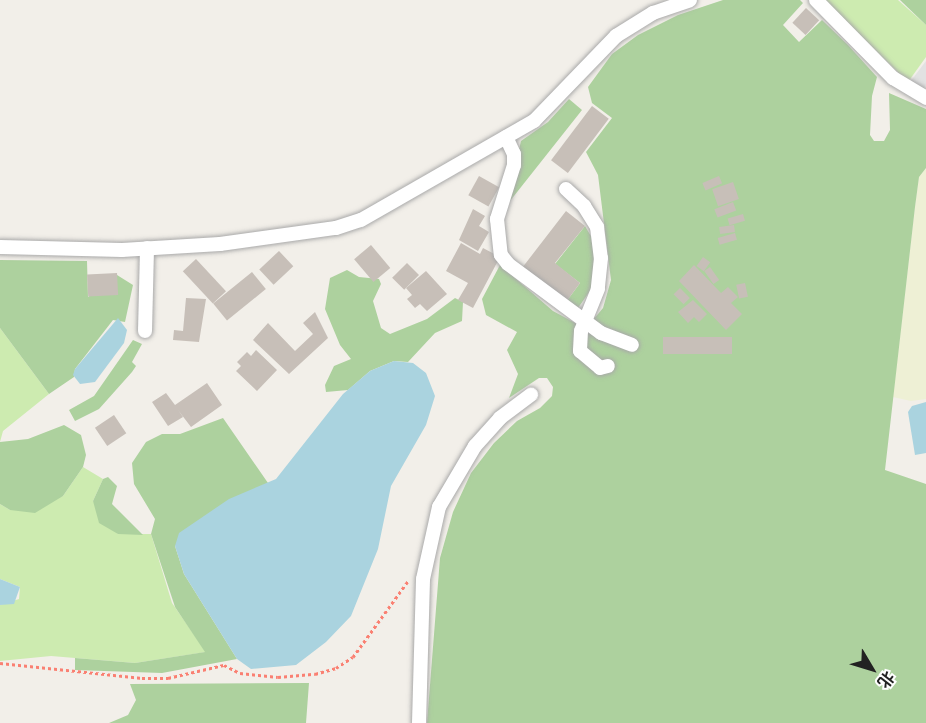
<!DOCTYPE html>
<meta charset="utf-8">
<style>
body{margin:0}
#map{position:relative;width:926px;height:723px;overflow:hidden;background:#f2efe9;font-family:"PT Sans Narrow","Noto Sans SC",sans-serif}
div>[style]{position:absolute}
.farmland>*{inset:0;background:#eef0d5}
.grass>*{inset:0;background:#cdebb0}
.forest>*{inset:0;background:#add19e}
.parking>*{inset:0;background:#e2e2e2}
.water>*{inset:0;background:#aad3df}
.building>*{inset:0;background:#c7bfb8;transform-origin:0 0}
.path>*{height:3px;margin-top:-1.5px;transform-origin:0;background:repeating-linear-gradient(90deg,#fa8072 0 3px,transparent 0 6px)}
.roads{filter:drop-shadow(0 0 2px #a9a9a9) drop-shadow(0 0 2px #a9a9a9)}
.minor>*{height:14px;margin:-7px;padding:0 7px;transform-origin:7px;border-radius:7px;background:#fff}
span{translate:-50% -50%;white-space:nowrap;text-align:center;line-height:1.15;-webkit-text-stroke:6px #fff;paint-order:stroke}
.north{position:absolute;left:842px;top:639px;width:60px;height:60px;-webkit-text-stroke:4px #fff;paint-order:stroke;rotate:128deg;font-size:16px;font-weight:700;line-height:24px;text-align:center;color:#222}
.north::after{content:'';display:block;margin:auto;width:21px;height:27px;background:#222;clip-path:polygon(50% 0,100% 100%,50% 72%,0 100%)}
</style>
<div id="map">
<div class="farmland">
<div style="clip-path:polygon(926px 168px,926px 399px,911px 401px,893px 397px,915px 207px,919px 177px)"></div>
</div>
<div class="grass">
<div style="clip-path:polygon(823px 0,898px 0,926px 25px,926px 57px,908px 82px)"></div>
<div style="clip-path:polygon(0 328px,49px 394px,3px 431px,0 442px)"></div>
<div style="clip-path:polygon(83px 467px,103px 479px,93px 501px,118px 534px,151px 534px,172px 603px,206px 652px,135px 663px,51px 656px,0 661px,0 605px,19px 599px,20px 587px,0 579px,0 504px,10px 510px,63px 496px)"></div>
</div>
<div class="forest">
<div style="clip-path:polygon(723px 0,800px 0,803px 3px,783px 25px,799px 42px,822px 20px,848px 45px,877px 77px,872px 96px,870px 135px,874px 141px,884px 141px,890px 130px,889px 93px,926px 109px,926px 168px,919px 177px,915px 207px,885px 470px,926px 484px,926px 723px,427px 723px,440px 558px,453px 512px,471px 473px,494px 443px,517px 421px,540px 408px,552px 396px,553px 387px,547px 378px,539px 378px,509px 398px,518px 374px,507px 350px,517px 332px,486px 315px,482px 299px,500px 265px,553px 311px,577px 324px,593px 320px,603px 308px,611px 280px,598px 175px,586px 152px,612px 118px,592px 103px,588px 87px,612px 54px,638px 35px,678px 15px)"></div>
<div style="clip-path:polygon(900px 0,926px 0,926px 25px)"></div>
<div style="clip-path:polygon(569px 99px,582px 110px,506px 206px,521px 141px,548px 122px)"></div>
<div style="clip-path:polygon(585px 226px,596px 245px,592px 288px,578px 308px,566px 302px,580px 283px,555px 264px)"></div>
<div style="clip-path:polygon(0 260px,87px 261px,88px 297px,117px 275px,133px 285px,125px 322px,113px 320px,75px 369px,74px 377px,49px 394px,0 328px)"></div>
<div style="clip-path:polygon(347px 270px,359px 277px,379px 279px,381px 284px,373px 301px,381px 328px,390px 334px,427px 319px,455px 298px,463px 302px,462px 321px,435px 333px,408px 362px,394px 361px,370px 371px,348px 390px,326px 392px,325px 385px,334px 366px,351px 359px,340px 345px,325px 309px,330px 278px)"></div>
<div style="clip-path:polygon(133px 340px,142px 344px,132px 362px,136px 366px,132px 372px,99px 409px,75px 421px,69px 410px,94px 396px)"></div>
<div style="clip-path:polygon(223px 418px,268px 483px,175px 546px,184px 574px,237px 659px,162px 673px,75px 670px,75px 658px,135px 663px,205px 652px,175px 607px,151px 534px,155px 519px,134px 484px,132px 463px,146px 442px,162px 434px,180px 434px)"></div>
<div style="clip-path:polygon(64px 425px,81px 435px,86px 455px,83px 467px,63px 496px,35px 513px,10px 510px,0 504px,0 442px,28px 439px)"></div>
<div style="clip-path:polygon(108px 477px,117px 486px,112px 504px,143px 535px,118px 534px,99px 523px,93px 501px,103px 479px)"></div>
<div style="clip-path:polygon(309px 683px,306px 723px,109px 723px,128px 715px,136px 700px,130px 684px)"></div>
</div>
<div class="parking">
<div style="clip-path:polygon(926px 61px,926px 85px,922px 91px,910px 82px)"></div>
</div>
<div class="water">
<div style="clip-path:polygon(118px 318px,127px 330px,124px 343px,95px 382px,80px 384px,73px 375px,75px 369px)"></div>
<div style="clip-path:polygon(394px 361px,413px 363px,426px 373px,435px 396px,426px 425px,391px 486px,378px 549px,351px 616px,326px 642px,296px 665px,251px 669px,237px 659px,184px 574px,175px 546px,179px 533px,229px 499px,276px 479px,343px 394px,370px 371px)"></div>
<div style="clip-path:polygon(926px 402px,926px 453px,915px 455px,908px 412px,912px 406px)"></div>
<div style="clip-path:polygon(0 579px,20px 587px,14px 604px,0 605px)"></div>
</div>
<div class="building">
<div style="left:806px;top:8px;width:18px;height:20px;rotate:43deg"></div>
<div style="left:592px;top:106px;width:21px;height:68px;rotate:37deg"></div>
<div style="left:479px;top:176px;width:23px;height:22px;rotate:29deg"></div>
<div style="left:719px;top:176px;width:8px;height:18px;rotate:67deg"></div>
<div style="left:733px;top:182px;width:18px;height:22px;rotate:71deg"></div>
<div style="left:733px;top:202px;width:9px;height:20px;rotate:69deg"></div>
<div style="clip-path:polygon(473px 209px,485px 216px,479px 226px,489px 232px,478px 251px,459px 240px)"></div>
<div style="clip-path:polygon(566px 211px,585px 226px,555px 263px,580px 283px,566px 302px,522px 268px)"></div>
<div style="left:743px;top:214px;width:7px;height:16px;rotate:74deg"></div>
<div style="left:734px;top:225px;width:7px;height:15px;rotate:82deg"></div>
<div style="left:735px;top:233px;width:7px;height:18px;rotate:74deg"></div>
<div style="clip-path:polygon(461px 243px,480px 254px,483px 248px,500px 257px,473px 308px,458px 300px,468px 283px,446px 271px)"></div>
<div style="left:371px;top:245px;width:30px;height:22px;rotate:50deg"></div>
<div style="left:279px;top:251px;width:21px;height:27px;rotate:47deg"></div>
<div style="left:703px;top:257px;width:9px;height:11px;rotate:36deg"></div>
<div style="left:196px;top:259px;width:44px;height:18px;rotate:47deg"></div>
<div style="left:407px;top:263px;width:17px;height:21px;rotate:45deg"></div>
<div style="clip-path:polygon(694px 265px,721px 293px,728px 287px,738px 297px,731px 303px,742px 314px,726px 330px,679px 281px)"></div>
<div style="left:710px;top:267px;width:16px;height:7px;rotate:55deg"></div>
<div style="clip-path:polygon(426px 271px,447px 294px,427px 311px,420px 304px,415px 308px,407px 299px,412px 295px,406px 288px)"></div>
<div style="left:252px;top:272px;width:22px;height:50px;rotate:51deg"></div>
<div style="left:117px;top:273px;width:22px;height:30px;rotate:87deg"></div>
<div style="left:745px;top:283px;width:14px;height:9px;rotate:78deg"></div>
<div style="left:680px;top:288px;width:14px;height:9px;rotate:45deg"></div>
<div style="clip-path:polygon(186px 298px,206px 299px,199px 342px,173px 340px,174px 330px,183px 331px)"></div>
<div style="clip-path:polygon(693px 300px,707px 314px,699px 322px,694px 317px,688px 323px,678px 312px)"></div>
<div style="clip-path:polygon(315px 312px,328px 338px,289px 374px,253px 340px,268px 323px,295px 351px,313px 334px,303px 323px)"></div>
<div style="left:732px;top:337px;width:17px;height:69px;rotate:90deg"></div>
<div style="clip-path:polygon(256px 350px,277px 370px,257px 391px,236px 371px,241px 366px,237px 362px,247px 352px,251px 356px)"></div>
<div style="clip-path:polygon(207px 383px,222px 405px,191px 427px,178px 410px,183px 417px,168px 426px,152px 402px,166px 393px,175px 405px)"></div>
<div style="left:114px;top:415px;width:22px;height:23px;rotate:56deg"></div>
</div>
<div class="path">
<div style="left:0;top:663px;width:143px;rotate:6deg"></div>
<div style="left:142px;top:678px;width:26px"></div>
<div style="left:168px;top:678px;width:57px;rotate:-13.1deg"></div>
<div style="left:224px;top:665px;width:18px;rotate:27deg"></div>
<div style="left:240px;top:673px;width:38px;rotate:6deg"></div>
<div style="left:278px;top:677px;width:37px;rotate:-5deg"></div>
<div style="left:315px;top:674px;width:22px;rotate:-16deg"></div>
<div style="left:336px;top:668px;width:20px;rotate:-33deg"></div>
<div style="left:353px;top:657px;width:94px;rotate:-54.1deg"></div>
</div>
<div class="roads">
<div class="minor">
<div style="left:816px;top:0;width:110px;rotate:45.4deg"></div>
<div style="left:893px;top:78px;width:39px;rotate:31deg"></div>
<div style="left:506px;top:137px;width:19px;rotate:65deg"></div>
<div style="left:514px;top:154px;width:11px;rotate:90deg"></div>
<div style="left:514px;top:165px;width:57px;rotate:107.5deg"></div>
<div style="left:497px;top:219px;width:36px;rotate:84deg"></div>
<div style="left:501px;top:255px;width:11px;rotate:52deg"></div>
<div style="left:508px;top:264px;width:116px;rotate:36.6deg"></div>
<div style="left:601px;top:333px;width:33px;rotate:21deg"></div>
<div style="left:566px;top:189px;width:25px;rotate:43deg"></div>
<div style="left:584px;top:206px;width:25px;rotate:58deg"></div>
<div style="left:597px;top:227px;width:31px;rotate:83deg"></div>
<div style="left:601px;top:258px;width:31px;rotate:96deg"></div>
<div style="left:598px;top:289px;width:45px;rotate:112deg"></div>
<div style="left:581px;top:331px;width:20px;rotate:93deg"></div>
<div style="left:580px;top:351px;width:26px;rotate:40deg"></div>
<div style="left:600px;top:368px;width:8px;rotate:-14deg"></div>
<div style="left:0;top:247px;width:122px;rotate:1.4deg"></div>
<div style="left:122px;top:250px;width:98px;rotate:-3.5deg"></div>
<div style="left:220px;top:244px;width:117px;rotate:-7.9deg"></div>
<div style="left:336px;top:228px;width:26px;rotate:-18deg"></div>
<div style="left:361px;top:220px;width:199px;rotate:-29.8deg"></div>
<div style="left:534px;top:121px;width:118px;rotate:-46deg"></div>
<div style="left:616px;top:36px;width:44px;rotate:-31.9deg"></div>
<div style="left:653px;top:13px;width:39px;rotate:-19deg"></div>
<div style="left:145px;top:331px;width:83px;rotate:-88.6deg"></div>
<div style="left:419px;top:723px;width:144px;rotate:-88.4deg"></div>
<div style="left:423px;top:579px;width:74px;rotate:-77.5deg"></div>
<div style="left:439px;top:507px;width:71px;rotate:-59.5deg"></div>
<div style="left:475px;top:446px;width:38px;rotate:-48deg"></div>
<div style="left:500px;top:418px;width:39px;rotate:-37deg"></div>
</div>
</div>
<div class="north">北</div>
</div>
